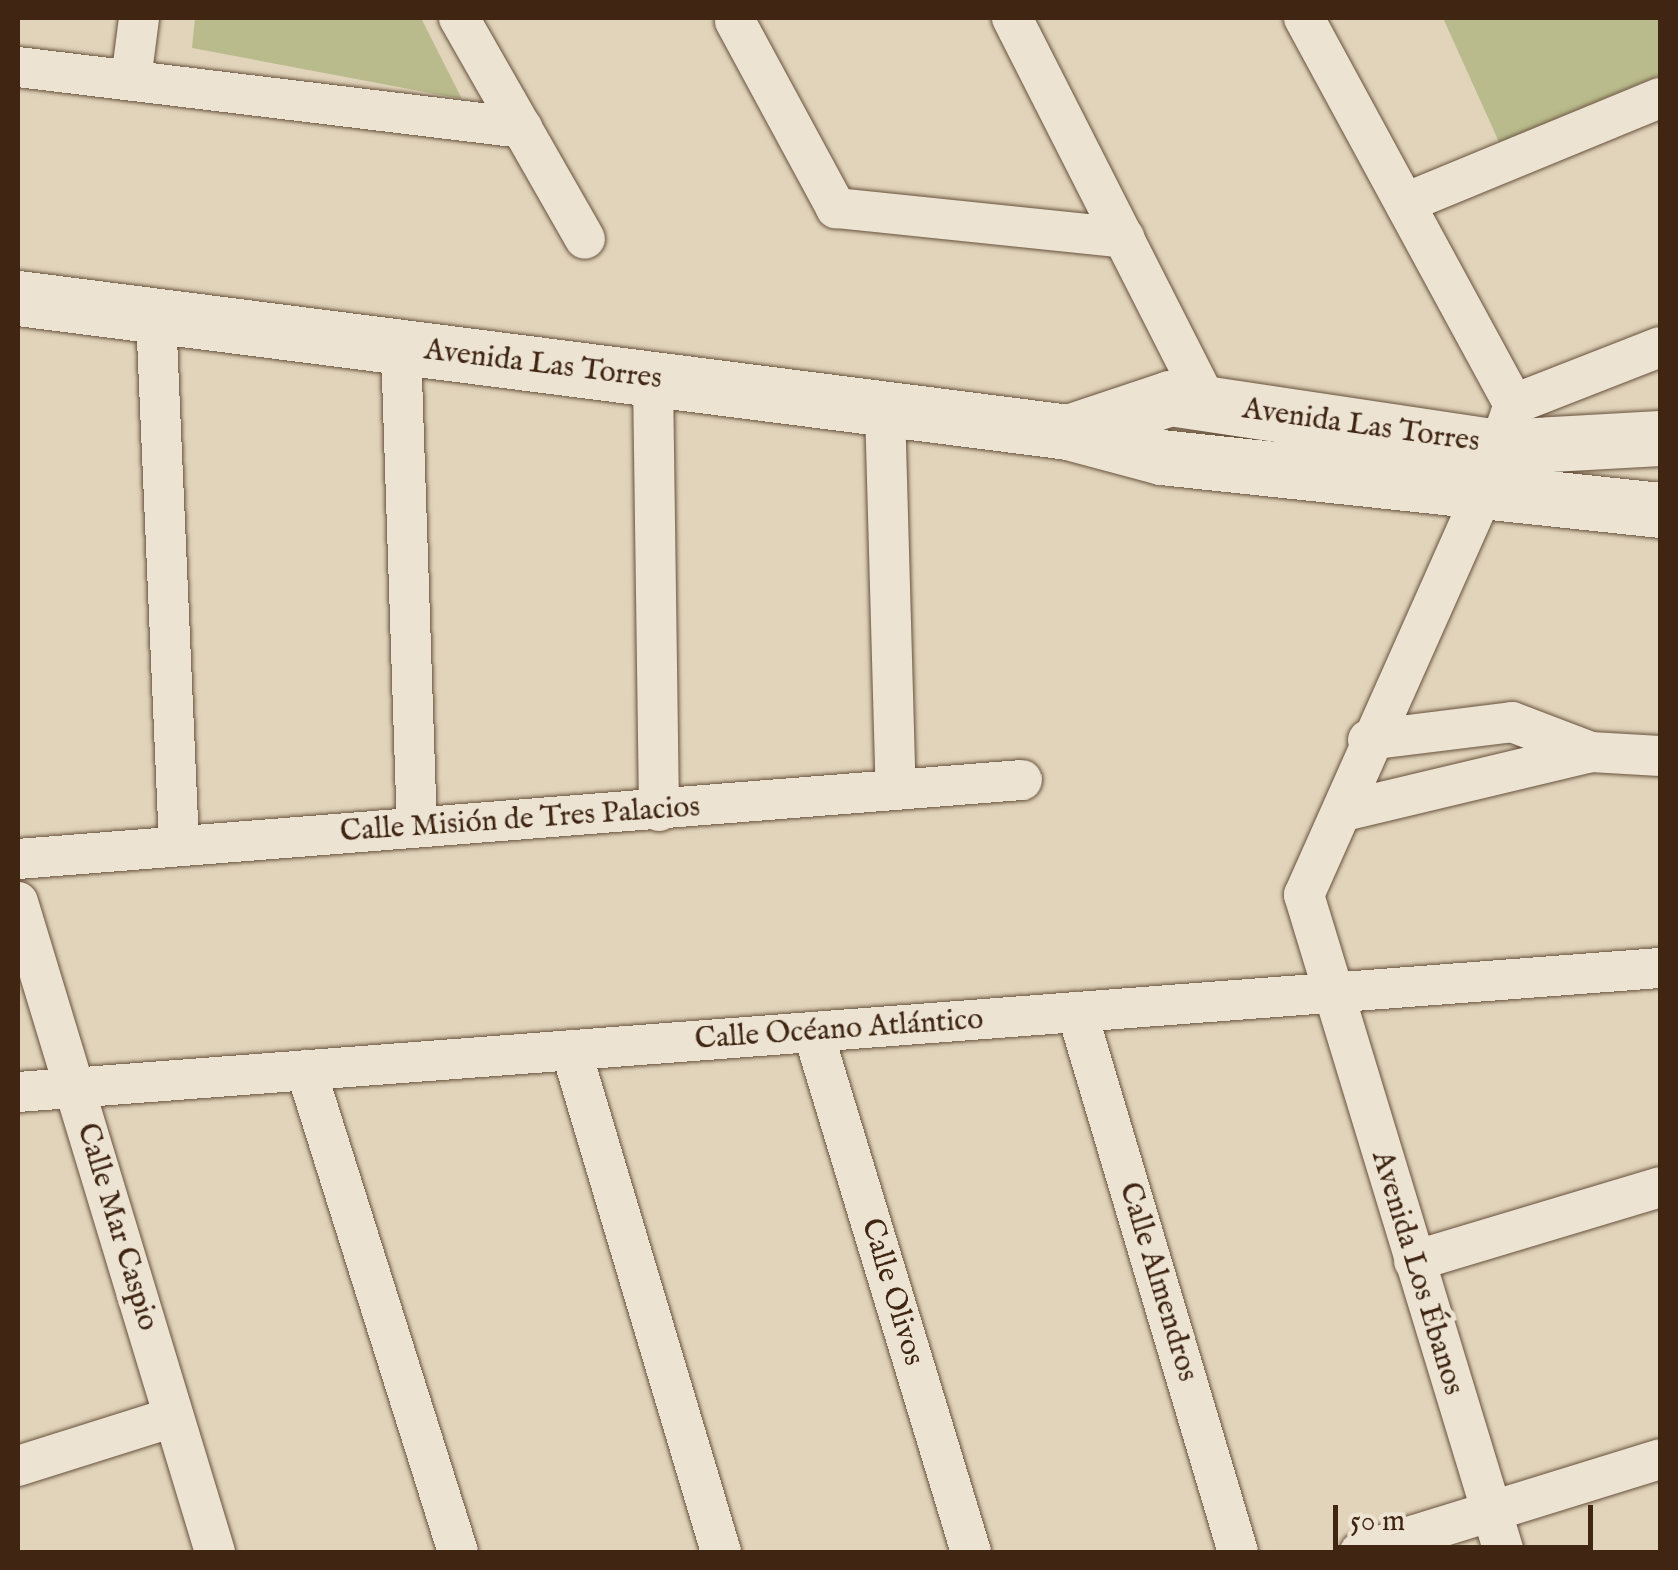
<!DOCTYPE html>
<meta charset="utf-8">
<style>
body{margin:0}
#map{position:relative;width:1678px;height:1570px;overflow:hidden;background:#e1d4bb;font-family:"IM FELL English",serif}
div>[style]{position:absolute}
.green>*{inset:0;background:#b9bb8c}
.roads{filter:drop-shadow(0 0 2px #68513c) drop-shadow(0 0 2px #68513c)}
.street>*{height:40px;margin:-20px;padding:0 20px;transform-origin:20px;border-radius:20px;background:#ece3d3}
.secondary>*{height:55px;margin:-27.5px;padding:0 27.5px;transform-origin:27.5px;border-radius:27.5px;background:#ece3d3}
span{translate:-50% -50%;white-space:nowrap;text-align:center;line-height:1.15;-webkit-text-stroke:10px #ece3d3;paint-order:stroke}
.street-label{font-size:30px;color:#3f2512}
.frame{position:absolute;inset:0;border:20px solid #3f2512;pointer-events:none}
.scale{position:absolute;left:1333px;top:1505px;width:260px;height:45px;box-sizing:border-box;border:5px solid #3f2512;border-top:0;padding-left:12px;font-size:30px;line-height:35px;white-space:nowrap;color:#3f2512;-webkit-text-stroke:8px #ece3d3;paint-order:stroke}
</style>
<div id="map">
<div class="green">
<div style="clip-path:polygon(195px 18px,421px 18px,462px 99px,192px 48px)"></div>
<div style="clip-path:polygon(1443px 18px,1660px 18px,1660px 75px,1499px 142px)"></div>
</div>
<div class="roads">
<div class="street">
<div style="left:459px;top:18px;width:254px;rotate:60.3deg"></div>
<div style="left:1012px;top:18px;width:432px;rotate:63.1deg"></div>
<div style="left:1304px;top:18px;width:439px;rotate:61.5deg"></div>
<div style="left:735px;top:21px;width:213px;rotate:61.6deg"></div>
<div style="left:836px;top:208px;width:290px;rotate:5.9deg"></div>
<div style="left:18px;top:67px;width:508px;rotate:6.9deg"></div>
<div style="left:131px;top:80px;width:63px;rotate:-82.6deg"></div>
<div style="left:1405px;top:203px;width:276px;rotate:-22.4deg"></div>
<div style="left:156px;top:316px;width:529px;rotate:87.51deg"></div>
<div style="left:401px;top:347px;width:480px;rotate:88.1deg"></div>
<div style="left:653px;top:379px;width:432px;rotate:89.2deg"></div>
<div style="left:1514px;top:404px;width:157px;rotate:-21.3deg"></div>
<div style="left:885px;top:408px;width:382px;rotate:88.4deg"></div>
<div style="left:1368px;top:740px;width:145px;rotate:-7.1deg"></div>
<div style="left:1512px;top:722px;width:85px;rotate:20.8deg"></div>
<div style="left:1591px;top:752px;width:69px;rotate:3.3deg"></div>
<div style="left:1344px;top:811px;width:254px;rotate:-13.4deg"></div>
<div style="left:18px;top:859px;width:1007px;rotate:-4.5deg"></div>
<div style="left:18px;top:902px;width:679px;rotate:73.14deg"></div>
<div style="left:1077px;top:1012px;width:563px;rotate:73.4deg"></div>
<div style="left:813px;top:1032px;width:543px;rotate:73.1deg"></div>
<div style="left:571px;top:1050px;width:524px;rotate:73.36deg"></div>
<div style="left:306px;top:1070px;width:505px;rotate:72.5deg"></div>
<div style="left:18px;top:1092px;width:1647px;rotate:-4.32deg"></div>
<div style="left:1414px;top:1261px;width:257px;rotate:-16.7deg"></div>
<div style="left:18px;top:1466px;width:163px;rotate:-17.5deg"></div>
<div style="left:1360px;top:1552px;width:314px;rotate:-17.2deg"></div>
<div style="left:1504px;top:1552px;width:687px;rotate:-106.93deg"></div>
<div style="left:1304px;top:895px;width:445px;rotate:-66deg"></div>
<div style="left:1485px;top:489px;width:90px;rotate:-71.2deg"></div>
</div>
<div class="secondary">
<div style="left:18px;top:298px;width:1059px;rotate:7.27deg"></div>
<div style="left:1068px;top:432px;width:96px;rotate:15deg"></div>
<div style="left:1161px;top:457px;width:502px;rotate:6.06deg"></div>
<div style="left:1068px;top:432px;width:108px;rotate:-18.4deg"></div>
<div style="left:1170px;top:398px;width:333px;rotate:8.5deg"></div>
<div style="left:1499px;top:447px;width:161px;rotate:-3.2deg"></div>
</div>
</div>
<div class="street-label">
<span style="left:543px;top:365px;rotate:7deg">Avenida Las Torres</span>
<span style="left:1361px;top:426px;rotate:8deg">Avenida Las Torres</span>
<span style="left:520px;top:820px;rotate:-4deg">Calle Misión de Tres Palacios</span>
<span style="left:839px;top:1030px;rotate:-4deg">Calle Océano Atlántico</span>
<span style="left:117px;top:1227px;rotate:73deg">Calle Mar Caspio</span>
<span style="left:1417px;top:1273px;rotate:73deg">Avenida Los Ébanos</span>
<span style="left:1158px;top:1282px;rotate:73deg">Calle Almendros</span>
<span style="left:892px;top:1292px;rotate:73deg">Calle Olivos</span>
</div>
<div class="frame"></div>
<div class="scale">50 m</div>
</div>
